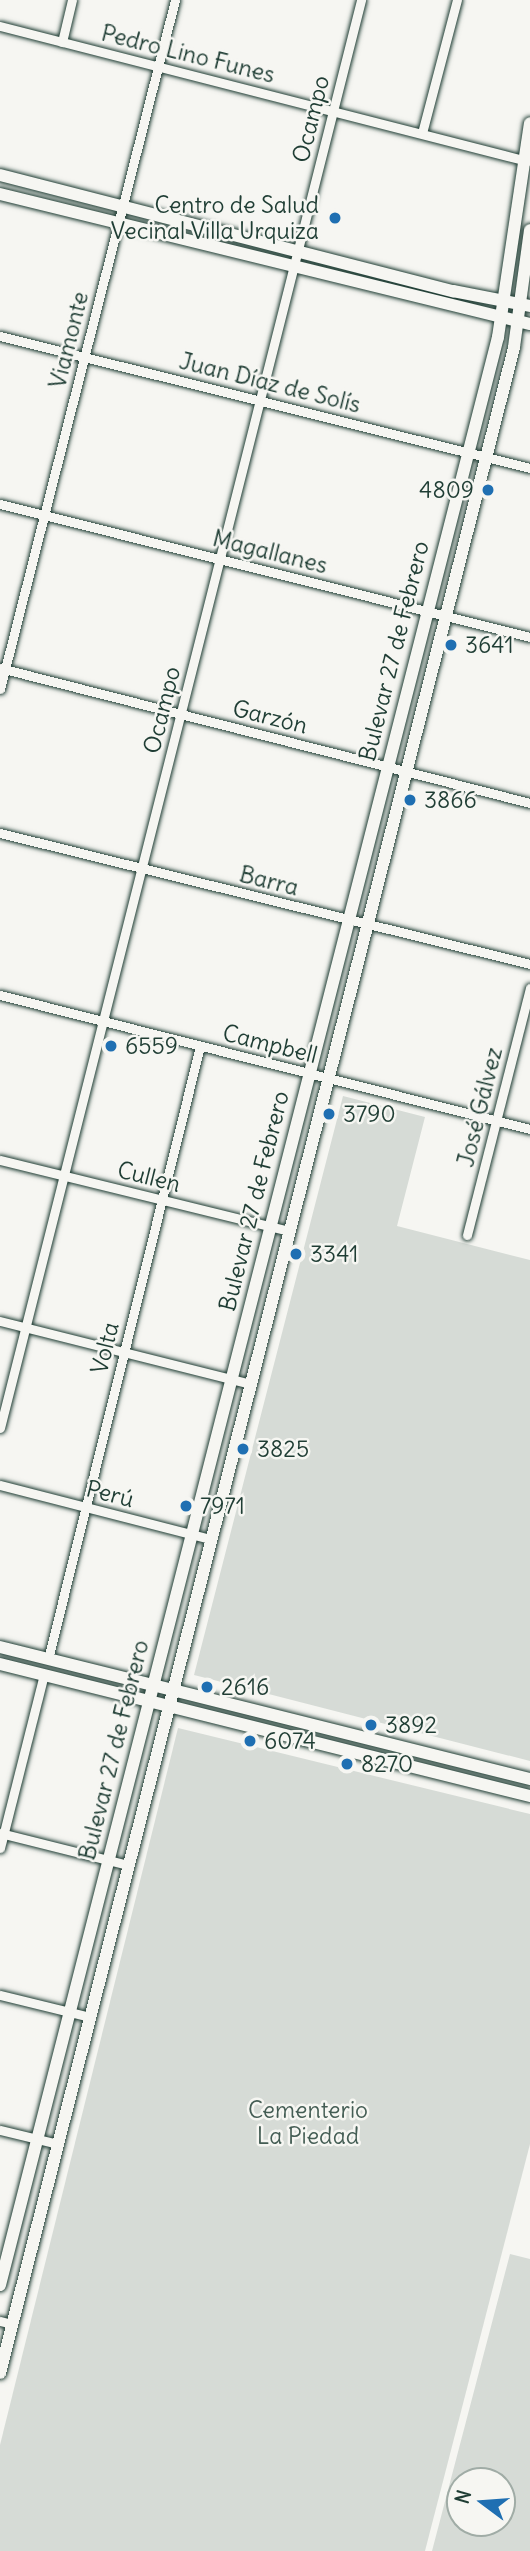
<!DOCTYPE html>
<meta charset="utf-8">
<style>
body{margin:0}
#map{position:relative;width:530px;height:2551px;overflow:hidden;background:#f6f6f2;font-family:Delius,sans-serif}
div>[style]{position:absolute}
.green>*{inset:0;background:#d6dbd6}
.roads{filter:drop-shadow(0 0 2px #1f3d34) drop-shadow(0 0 2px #1f3d34)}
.street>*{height:9px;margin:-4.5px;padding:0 4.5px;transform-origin:4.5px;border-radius:4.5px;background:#f6f6f2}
.secondary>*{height:12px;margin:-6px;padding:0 6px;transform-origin:6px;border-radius:6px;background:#f6f6f2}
.dots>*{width:19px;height:19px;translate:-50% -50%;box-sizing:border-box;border:4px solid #f6f6f2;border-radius:50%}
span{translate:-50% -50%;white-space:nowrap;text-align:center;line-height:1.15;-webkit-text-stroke:5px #f6f6f2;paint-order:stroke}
.street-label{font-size:23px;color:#1f3d34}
.poi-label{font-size:23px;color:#1f3d34}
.right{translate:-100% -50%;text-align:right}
.left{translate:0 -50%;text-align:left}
.park-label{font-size:23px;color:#445d54}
.north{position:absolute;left:446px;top:2467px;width:70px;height:70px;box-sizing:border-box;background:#f6f6f2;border:2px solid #a0aca6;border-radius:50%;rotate:286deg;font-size:19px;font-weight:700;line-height:28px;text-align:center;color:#1f3d34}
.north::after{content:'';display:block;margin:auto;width:24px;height:32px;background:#1f6fb2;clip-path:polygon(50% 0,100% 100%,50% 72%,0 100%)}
</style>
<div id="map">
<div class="green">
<div style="clip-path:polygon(343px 1096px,425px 1117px,397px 1226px,530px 1260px,530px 1761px,194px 1675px)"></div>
<div style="clip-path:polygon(178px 1728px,530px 1814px,530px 2144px,425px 2551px,0 2551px,0 2445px)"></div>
<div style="clip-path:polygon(evenodd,510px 2254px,530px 2259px,530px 2551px,432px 2551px,510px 2254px,460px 2481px,502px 2481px,502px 2523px,460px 2523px,460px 2481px)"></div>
</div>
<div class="roads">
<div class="street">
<div style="left:0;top:26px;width:544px;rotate:14.37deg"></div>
<div style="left:62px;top:42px;width:43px;rotate:-76.6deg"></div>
<div style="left:422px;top:133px;width:138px;rotate:-75.3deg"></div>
<div style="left:0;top:336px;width:546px;rotate:13.99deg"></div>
<div style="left:0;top:504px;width:546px;rotate:14.09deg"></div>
<div style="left:0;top:668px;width:547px;rotate:14.29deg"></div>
<div style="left:0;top:689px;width:711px;rotate:-75.75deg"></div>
<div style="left:0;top:833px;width:546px;rotate:13.88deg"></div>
<div style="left:0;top:995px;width:547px;rotate:14.19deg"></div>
<div style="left:0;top:1160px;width:298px;rotate:13.8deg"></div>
<div style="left:467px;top:1235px;width:255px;rotate:-75.7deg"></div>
<div style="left:0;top:1321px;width:258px;rotate:14.1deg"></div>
<div style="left:0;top:1428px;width:1473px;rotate:-75.81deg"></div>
<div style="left:0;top:1485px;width:218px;rotate:14.4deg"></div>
<div style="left:48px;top:1659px;width:632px;rotate:-76.07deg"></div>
<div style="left:0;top:1833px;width:132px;rotate:14deg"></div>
<div style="left:0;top:1848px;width:179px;rotate:-75.8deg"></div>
<div style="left:0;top:1995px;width:93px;rotate:13.7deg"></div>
<div style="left:0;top:2130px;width:60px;rotate:13.6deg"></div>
<div style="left:0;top:2321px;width:12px;rotate:14deg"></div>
</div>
<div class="secondary">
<div style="left:0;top:175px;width:468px;rotate:14.4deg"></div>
<div style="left:453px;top:291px;width:78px;rotate:11deg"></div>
<div style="left:0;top:194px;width:546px;rotate:13.78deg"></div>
<div style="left:0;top:1647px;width:546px;rotate:13.99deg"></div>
<div style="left:0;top:1664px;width:546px;rotate:13.99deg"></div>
<div style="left:0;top:2285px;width:2011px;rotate:-75.66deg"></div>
<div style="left:498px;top:337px;width:216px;rotate:-81.5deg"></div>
<div style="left:0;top:2373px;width:2090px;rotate:-75.76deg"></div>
<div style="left:514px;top:347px;width:118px;rotate:-82.2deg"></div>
</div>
</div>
<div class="dots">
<div style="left:335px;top:218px;background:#1f6fb2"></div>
<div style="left:488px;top:490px;background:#1f6fb2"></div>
<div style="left:451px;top:645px;background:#1f6fb2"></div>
<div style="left:410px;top:800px;background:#1f6fb2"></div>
<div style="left:111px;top:1046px;background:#1f6fb2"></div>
<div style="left:329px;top:1114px;background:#1f6fb2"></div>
<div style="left:296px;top:1254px;background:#1f6fb2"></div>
<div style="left:243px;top:1449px;background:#1f6fb2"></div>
<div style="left:186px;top:1506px;background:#1f6fb2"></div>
<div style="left:207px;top:1687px;background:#1f6fb2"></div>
<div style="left:371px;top:1725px;background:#1f6fb2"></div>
<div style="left:250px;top:1741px;background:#1f6fb2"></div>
<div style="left:347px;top:1764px;background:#1f6fb2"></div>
</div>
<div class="street-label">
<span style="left:188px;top:54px;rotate:14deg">Pedro Lino Funes</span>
<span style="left:311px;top:119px;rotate:-76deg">Ocampo</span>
<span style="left:69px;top:340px;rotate:-76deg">Viamonte</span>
<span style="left:270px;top:383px;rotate:14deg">Juan Díaz de Solís</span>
<span style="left:270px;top:552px;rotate:14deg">Magallanes</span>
<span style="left:394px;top:651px;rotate:-76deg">Bulevar 27 de Febrero</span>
<span style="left:162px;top:710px;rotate:-76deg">Ocampo</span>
<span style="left:270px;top:717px;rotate:14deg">Garzón</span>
<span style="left:269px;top:881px;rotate:14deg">Barra</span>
<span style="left:270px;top:1044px;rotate:14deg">Campbell</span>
<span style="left:480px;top:1107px;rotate:-76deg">José Gálvez</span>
<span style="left:149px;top:1177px;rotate:14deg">Cullen</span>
<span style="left:254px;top:1201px;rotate:-76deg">Bulevar 27 de Febrero</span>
<span style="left:105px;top:1348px;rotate:-76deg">Volta</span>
<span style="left:110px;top:1494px;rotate:14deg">Perú</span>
<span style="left:114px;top:1750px;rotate:-76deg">Bulevar 27 de Febrero</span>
</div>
<div class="poi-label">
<span class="right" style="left:319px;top:218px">Centro de Salud<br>Vecinal Villa Urquiza</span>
<span class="right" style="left:474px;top:490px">4809</span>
<span class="left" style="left:465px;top:645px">3641</span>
<span class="left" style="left:424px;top:800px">3866</span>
<span class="left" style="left:125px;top:1046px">6559</span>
<span class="left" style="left:343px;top:1114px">3790</span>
<span class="left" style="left:310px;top:1254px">3341</span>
<span class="left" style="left:257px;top:1449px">3825</span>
<span class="left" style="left:200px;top:1506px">7971</span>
<span class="left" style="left:221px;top:1687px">2616</span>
<span class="left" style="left:385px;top:1725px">3892</span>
<span class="left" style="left:264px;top:1741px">6074</span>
<span class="left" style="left:361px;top:1764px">8270</span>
</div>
<div class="park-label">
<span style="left:308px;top:2123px">Cementerio<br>La Piedad</span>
</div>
<div class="north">N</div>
</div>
